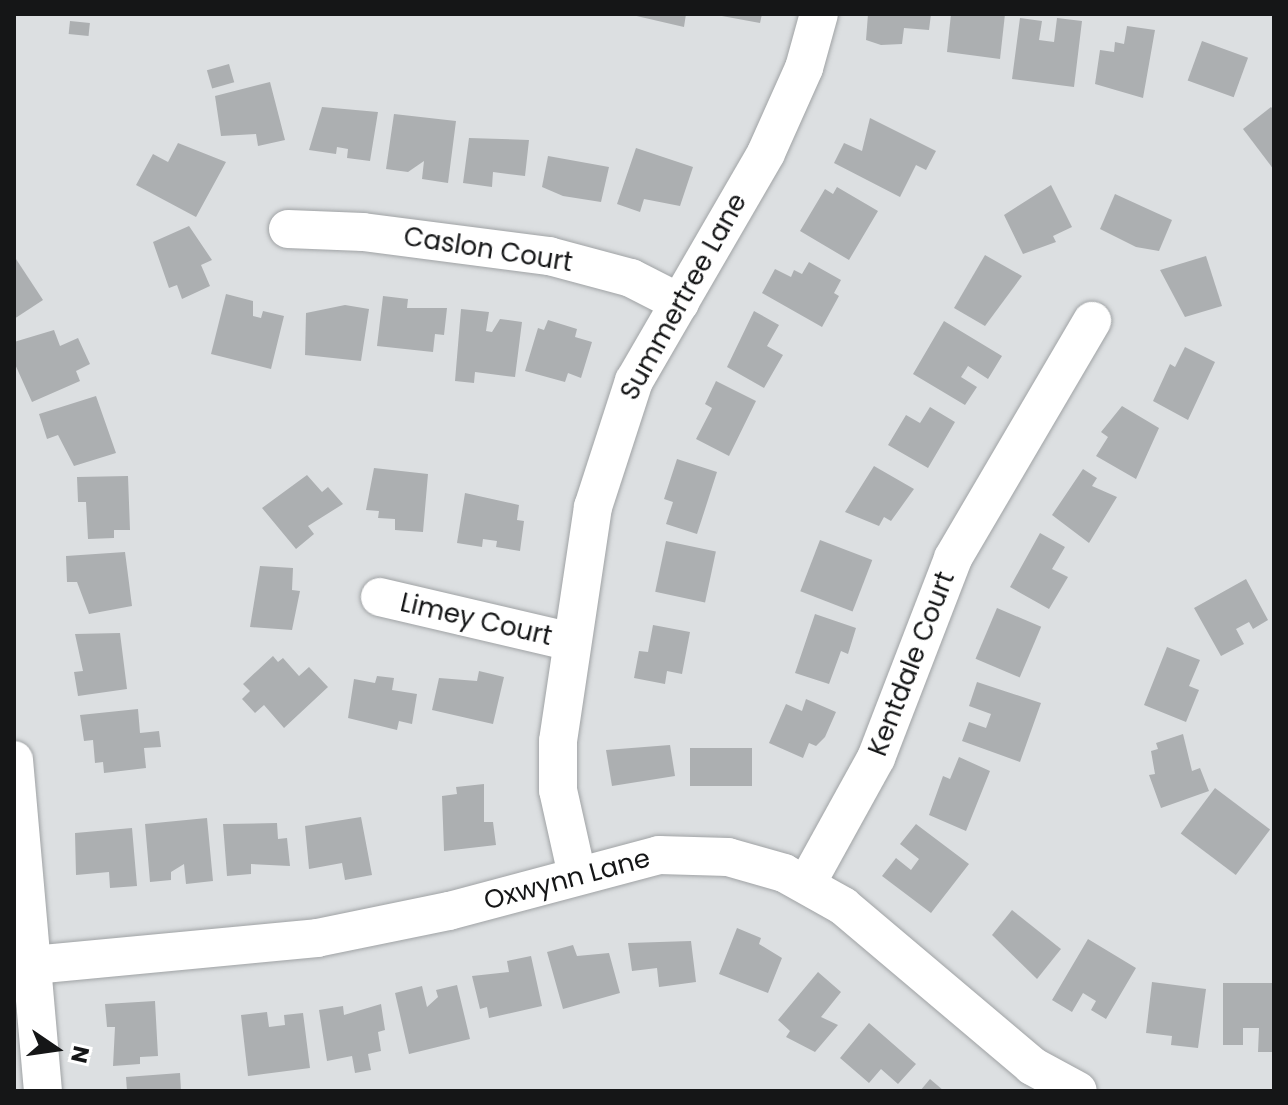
<!DOCTYPE html>
<style>
body{margin:0}
#map{position:relative;width:1288px;height:1105px;overflow:hidden;background:#dcdfe1;font-family:Poppins,sans-serif}
div>[style]{position:absolute}
.building>*{inset:0;background:#acafb1;transform-origin:0 0}
.roads{filter:drop-shadow(0 0 2px #a0a3a5) drop-shadow(0 0 2px #a0a3a5)}
.minor>*{height:38px;margin:-19px;padding:0 19px;transform-origin:19px;border-radius:19px;background:#fff}
span{translate:-50% -50%;white-space:nowrap;text-align:center;line-height:1.15;-webkit-text-stroke:6px #fff;paint-order:stroke}
.street-label{font-size:26px;color:#151617}
.frame{position:absolute;inset:0;border:16px solid #151617;pointer-events:none}
.north{position:absolute;left:16px;top:1009px;width:80px;height:80px;-webkit-text-stroke:6px #fff;paint-order:stroke;rotate:103deg;font-size:22px;font-weight:700;line-height:32px;text-align:center;color:#151617}
.north::after{content:'';display:block;margin:auto;width:28px;height:36px;background:#151617;clip-path:polygon(50% 0,100% 100%,50% 72%,0 100%)}
</style>
<div id="map">
<div class="building">
<div style="clip-path:polygon(628px 14px,686px 14px,684px 27px)"></div>
<div style="clip-path:polygon(711px 14px,762px 14px,760px 23px)"></div>
<div style="clip-path:polygon(868px 14px,931px 14px,929px 30px,904px 28px,902px 44px,881px 45px,866px 40px)"></div>
<div style="clip-path:polygon(951px 14px,1005px 14px,1000px 59px,947px 52px)"></div>
<div style="clip-path:polygon(1020px 18px,1042px 21px,1039px 40px,1054px 42px,1057px 18px,1082px 21px,1074px 87px,1012px 79px)"></div>
<div style="left:70px;top:21px;width:20px;height:13px;rotate:6deg"></div>
<div style="clip-path:polygon(1127px 26px,1155px 30px,1143px 98px,1095px 84px,1100px 50px,1114px 52px,1115px 42px,1124px 44px)"></div>
<div style="left:1202px;top:41px;width:49px;height:42px;rotate:20deg"></div>
<div style="left:229px;top:64px;width:19px;height:23px;rotate:74deg"></div>
<div style="clip-path:polygon(270px 82px,285px 140px,258px 146px,256px 134px,221px 136px,215px 96px)"></div>
<div style="clip-path:polygon(322px 107px,378px 112px,370px 161px,347px 158px,348px 149px,337px 147px,336px 154px,309px 150px)"></div>
<div style="clip-path:polygon(1271px 107px,1274px 110px,1274px 170px,1243px 129px)"></div>
<div style="clip-path:polygon(394px 114px,456px 121px,448px 183px,422px 179px,424px 161px,408px 172px,386px 169px)"></div>
<div style="clip-path:polygon(870px 118px,936px 151px,926px 170px,916px 165px,900px 197px,834px 163px,844px 143px,862px 151px)"></div>
<div style="clip-path:polygon(469px 138px,529px 140px,525px 176px,493px 172px,492px 187px,463px 183px)"></div>
<div style="clip-path:polygon(178px 143px,226px 162px,196px 217px,136px 185px,153px 154px,168px 162px)"></div>
<div style="clip-path:polygon(636px 148px,693px 167px,680px 206px,644px 199px,640px 212px,617px 204px)"></div>
<div style="clip-path:polygon(548px 156px,609px 167px,601px 202px,563px 196px,542px 187px)"></div>
<div style="clip-path:polygon(1051px 185px,1072px 227px,1053px 236px,1056px 242px,1023px 254px,1004px 215px)"></div>
<div style="clip-path:polygon(837px 187px,878px 211px,849px 260px,800px 231px,825px 189px,833px 194px)"></div>
<div style="clip-path:polygon(1115px 194px,1172px 220px,1159px 251px,1136px 247px,1100px 229px)"></div>
<div style="clip-path:polygon(189px 226px,212px 260px,201px 265px,210px 286px,182px 299px,177px 285px,169px 288px,153px 242px)"></div>
<div style="clip-path:polygon(985px 255px,1022px 276px,985px 326px,954px 308px)"></div>
<div style="clip-path:polygon(14px 256px,43px 300px,14px 319px)"></div>
<div style="clip-path:polygon(1206px 256px,1222px 306px,1185px 317px,1160px 270px)"></div>
<div style="clip-path:polygon(809px 262px,841px 280px,834px 293px,839px 296px,822px 327px,762px 293px,775px 269px,791px 277px,794px 270px,802px 274px)"></div>
<div style="clip-path:polygon(226px 294px,253px 301px,253px 316px,261px 318px,263px 311px,284px 316px,271px 369px,211px 354px)"></div>
<div style="clip-path:polygon(383px 296px,408px 299px,407px 308px,447px 308px,444px 335px,435px 334px,433px 352px,377px 346px)"></div>
<div style="clip-path:polygon(345px 305px,369px 309px,361px 361px,305px 355px,306px 313px)"></div>
<div style="clip-path:polygon(461px 309px,489px 312px,486px 331px,492px 332px,500px 319px,522px 322px,515px 377px,475px 372px,474px 383px,455px 381px)"></div>
<div style="clip-path:polygon(754px 311px,779px 325px,767px 346px,783px 355px,764px 388px,727px 367px)"></div>
<div style="clip-path:polygon(548px 320px,577px 329px,575px 337px,592px 342px,581px 378px,568px 373px,565px 382px,525px 371px,538px 328px,544px 330px)"></div>
<div style="clip-path:polygon(944px 321px,1002px 356px,988px 379px,968px 366px,961px 377px,977px 387px,965px 405px,913px 374px)"></div>
<div style="clip-path:polygon(54px 330px,60px 346px,78px 338px,90px 364px,76px 371px,80px 381px,32px 402px,14px 362px,14px 342px)"></div>
<div style="clip-path:polygon(1185px 347px,1215px 362px,1188px 420px,1153px 401px,1170px 364px,1175px 367px)"></div>
<div style="clip-path:polygon(716px 381px,756px 401px,729px 456px,696px 439px,712px 408px,705px 404px)"></div>
<div style="clip-path:polygon(96px 396px,116px 453px,74px 466px,58px 435px,47px 439px,39px 414px)"></div>
<div style="clip-path:polygon(1122px 406px,1159px 428px,1136px 479px,1096px 456px,1108px 437px,1101px 432px)"></div>
<div style="clip-path:polygon(930px 407px,955px 422px,928px 468px,888px 445px,906px 415px,920px 423px)"></div>
<div style="clip-path:polygon(677px 459px,717px 472px,697px 534px,666px 524px,673px 502px,664px 499px)"></div>
<div style="clip-path:polygon(874px 466px,914px 489px,891px 521px,884px 517px,879px 526px,845px 512px)"></div>
<div style="clip-path:polygon(374px 468px,428px 474px,423px 532px,395px 530px,395px 519px,378px 518px,379px 511px,366px 510px)"></div>
<div style="clip-path:polygon(1083px 469px,1097px 478px,1092px 486px,1117px 497px,1089px 543px,1052px 515px)"></div>
<div style="clip-path:polygon(307px 475px,322px 492px,328px 487px,343px 504px,308px 526px,314px 534px,296px 549px,262px 508px)"></div>
<div style="clip-path:polygon(128px 476px,130px 530px,114px 530px,114px 538px,88px 539px,86px 502px,78px 502px,77px 477px)"></div>
<div style="clip-path:polygon(465px 493px,519px 505px,517px 520px,524px 521px,520px 551px,496px 547px,497px 541px,483px 539px,482px 547px,457px 543px)"></div>
<div style="clip-path:polygon(1040px 533px,1065px 547px,1052px 569px,1068px 577px,1049px 609px,1010px 587px)"></div>
<div style="left:820px;top:540px;width:56px;height:55px;rotate:21deg"></div>
<div style="left:666px;top:541px;width:51px;height:52px;rotate:12deg"></div>
<div style="clip-path:polygon(125px 552px,132px 606px,89px 614px,77px 582px,67px 582px,66px 556px)"></div>
<div style="clip-path:polygon(260px 566px,293px 568px,292px 590px,300px 591px,292px 630px,250px 627px)"></div>
<div style="clip-path:polygon(1246px 579px,1268px 620px,1253px 629px,1249px 622px,1236px 629px,1244px 644px,1221px 656px,1194px 608px)"></div>
<div style="left:997px;top:608px;width:48px;height:55px;rotate:23deg"></div>
<div style="clip-path:polygon(815px 614px,856px 628px,848px 654px,841px 651px,829px 684px,795px 673px)"></div>
<div style="clip-path:polygon(653px 625px,690px 632px,682px 674px,667px 671px,665px 684px,634px 678px,639px 651px,648px 652px)"></div>
<div style="clip-path:polygon(120px 633px,127px 689px,78px 696px,74px 672px,83px 671px,75px 634px)"></div>
<div style="clip-path:polygon(1167px 647px,1200px 660px,1189px 686px,1199px 690px,1186px 722px,1144px 705px)"></div>
<div style="clip-path:polygon(273px 656px,278px 662px,283px 658px,299px 676px,309px 667px,328px 687px,284px 728px,264px 705px,255px 713px,242px 699px,250px 691px,243px 684px)"></div>
<div style="clip-path:polygon(479px 671px,504px 677px,493px 724px,432px 710px,439px 678px,477px 681px)"></div>
<div style="clip-path:polygon(377px 676px,394px 678px,392px 690px,417px 694px,412px 724px,399px 721px,397px 730px,348px 718px,354px 679px,375px 683px)"></div>
<div style="clip-path:polygon(977px 682px,1041px 703px,1020px 762px,962px 741px,969px 722px,986px 728px,991px 714px,969px 706px)"></div>
<div style="clip-path:polygon(806px 699px,836px 712px,825px 737px,816px 746px,809px 743px,803px 758px,769px 743px,786px 704px,802px 711px)"></div>
<div style="clip-path:polygon(138px 709px,140px 733px,159px 731px,161px 747px,144px 748px,146px 768px,104px 773px,103px 762px,95px 763px,93px 740px,84px 741px,80px 715px)"></div>
<div style="clip-path:polygon(1183px 734px,1192px 771px,1200px 768px,1209px 791px,1161px 808px,1149px 775px,1155px 774px,1151px 751px,1158px 749px,1156px 743px)"></div>
<div style="clip-path:polygon(670px 745px,675px 776px,612px 786px,606px 750px)"></div>
<div style="left:690px;top:748px;width:62px;height:38px"></div>
<div style="clip-path:polygon(959px 757px,990px 771px,966px 831px,929px 815px,943px 776px,950px 779px)"></div>
<div style="clip-path:polygon(484px 784px,484px 822px,493px 822px,496px 845px,444px 851px,442px 796px,457px 794px,456px 787px)"></div>
<div style="left:1215px;top:788px;width:69px;height:57px;rotate:37deg"></div>
<div style="clip-path:polygon(361px 817px,372px 875px,345px 880px,342px 863px,309px 869px,305px 826px)"></div>
<div style="clip-path:polygon(207px 818px,213px 881px,186px 884px,184px 864px,171px 872px,171px 880px,150px 882px,145px 824px)"></div>
<div style="clip-path:polygon(277px 823px,278px 839px,287px 838px,290px 866px,251px 864px,251px 874px,227px 876px,223px 824px)"></div>
<div style="clip-path:polygon(916px 824px,969px 864px,931px 913px,882px 876px,896px 858px,911px 870px,919px 859px,900px 844px)"></div>
<div style="clip-path:polygon(132px 828px,137px 886px,110px 888px,109px 872px,76px 875px,75px 833px)"></div>
<div style="clip-path:polygon(1012px 910px,1061px 949px,1037px 979px,992px 935px)"></div>
<div style="clip-path:polygon(737px 928px,761px 938px,759px 944px,782px 958px,768px 993px,719px 974px)"></div>
<div style="clip-path:polygon(1088px 939px,1136px 968px,1106px 1019px,1091px 1010px,1096px 1001px,1083px 993px,1072px 1012px,1052px 1000px)"></div>
<div style="clip-path:polygon(691px 941px,696px 982px,659px 987px,657px 968px,632px 971px,628px 943px)"></div>
<div style="clip-path:polygon(573px 945px,577px 956px,609px 953px,620px 993px,563px 1009px,547px 952px)"></div>
<div style="clip-path:polygon(531px 956px,542px 1006px,489px 1018px,487px 1007px,480px 1009px,472px 976px,509px 972px,507px 961px)"></div>
<div style="clip-path:polygon(818px 972px,841px 992px,821px 1017px,838px 1025px,815px 1052px,786px 1037px,790px 1031px,778px 1020px)"></div>
<div style="clip-path:polygon(1152px 982px,1206px 989px,1198px 1048px,1171px 1045px,1172px 1036px,1146px 1033px)"></div>
<div style="clip-path:polygon(1223px 983px,1274px 983px,1274px 1052px,1258px 1052px,1259px 1028px,1243px 1028px,1243px 1045px,1223px 1045px)"></div>
<div style="clip-path:polygon(457px 985px,470px 1039px,409px 1054px,395px 993px,422px 986px,427px 1007px,438px 997px,436px 990px)"></div>
<div style="clip-path:polygon(155px 1001px,158px 1056px,140px 1057px,140px 1064px,113px 1066px,115px 1027px,107px 1027px,105px 1004px)"></div>
<div style="clip-path:polygon(381px 1004px,385px 1030px,378px 1032px,381px 1051px,368px 1054px,371px 1070px,355px 1073px,352px 1056px,327px 1061px,319px 1010px,343px 1006px,344px 1015px)"></div>
<div style="clip-path:polygon(267px 1012px,269px 1027px,285px 1025px,284px 1015px,303px 1013px,310px 1068px,248px 1076px,241px 1015px)"></div>
<div style="clip-path:polygon(869px 1023px,916px 1064px,898px 1084px,881px 1069px,869px 1083px,840px 1058px)"></div>
<div style="clip-path:polygon(180px 1073px,181px 1091px,127px 1091px,126px 1077px)"></div>
<div style="clip-path:polygon(930px 1079px,944px 1091px,920px 1091px)"></div>
</div>
<div class="roads">
<div class="minor">
<div style="left:288px;top:229px;width:75px;rotate:2.3deg"></div>
<div style="left:363px;top:232px;width:188px;rotate:7.4deg"></div>
<div style="left:549px;top:256px;width:85px;rotate:15deg"></div>
<div style="left:631px;top:278px;width:55px;rotate:27deg"></div>
<div style="left:380px;top:597px;width:197px;rotate:13.2deg"></div>
<div style="left:14px;top:760px;width:332px;rotate:85deg"></div>
<div style="left:577px;top:875px;width:87px;rotate:-102.6deg"></div>
<div style="left:558px;top:790px;width:49px;rotate:-90deg"></div>
<div style="left:558px;top:741px;width:237px;rotate:-81.5deg"></div>
<div style="left:593px;top:507px;width:133px;rotate:-72deg"></div>
<div style="left:634px;top:381px;width:263px;rotate:-59.9deg"></div>
<div style="left:766px;top:153px;width:93px;rotate:-65.9deg"></div>
<div style="left:804px;top:68px;width:56px;rotate:-74.5deg"></div>
<div style="left:807px;top:883px;width:143px;rotate:-61.1deg"></div>
<div style="left:876px;top:758px;width:214px;rotate:-68.9deg"></div>
<div style="left:953px;top:558px;width:275px;rotate:-59.6deg"></div>
<div style="left:33px;top:965px;width:285px;rotate:-5.4deg"></div>
<div style="left:317px;top:938px;width:135px;rotate:-11.6deg"></div>
<div style="left:449px;top:911px;width:217px;rotate:-14.9deg"></div>
<div style="left:659px;top:855px;width:69px;rotate:1.7deg"></div>
<div style="left:728px;top:857px;width:58px;rotate:15.9deg"></div>
<div style="left:784px;top:873px;width:68px;rotate:29.2deg"></div>
<div style="left:843px;top:906px;width:248px;rotate:40.2deg"></div>
<div style="left:1032px;top:1066px;width:52px;rotate:28.5deg"></div>
</div>
</div>
<div class="street-label">
<span style="left:488px;top:250px;rotate:9deg">Caslon Court</span>
<span style="left:684px;top:297px;rotate:-61deg">Summertree Lane</span>
<span style="left:476px;top:620px;rotate:13deg">Limey Court</span>
<span style="left:912px;top:664px;rotate:-69deg">Kentdale Court</span>
<span style="left:567px;top:880px;rotate:-15deg">Oxwynn Lane</span>
</div>
<div class="frame"></div>
<div class="north">N</div>
</div>
